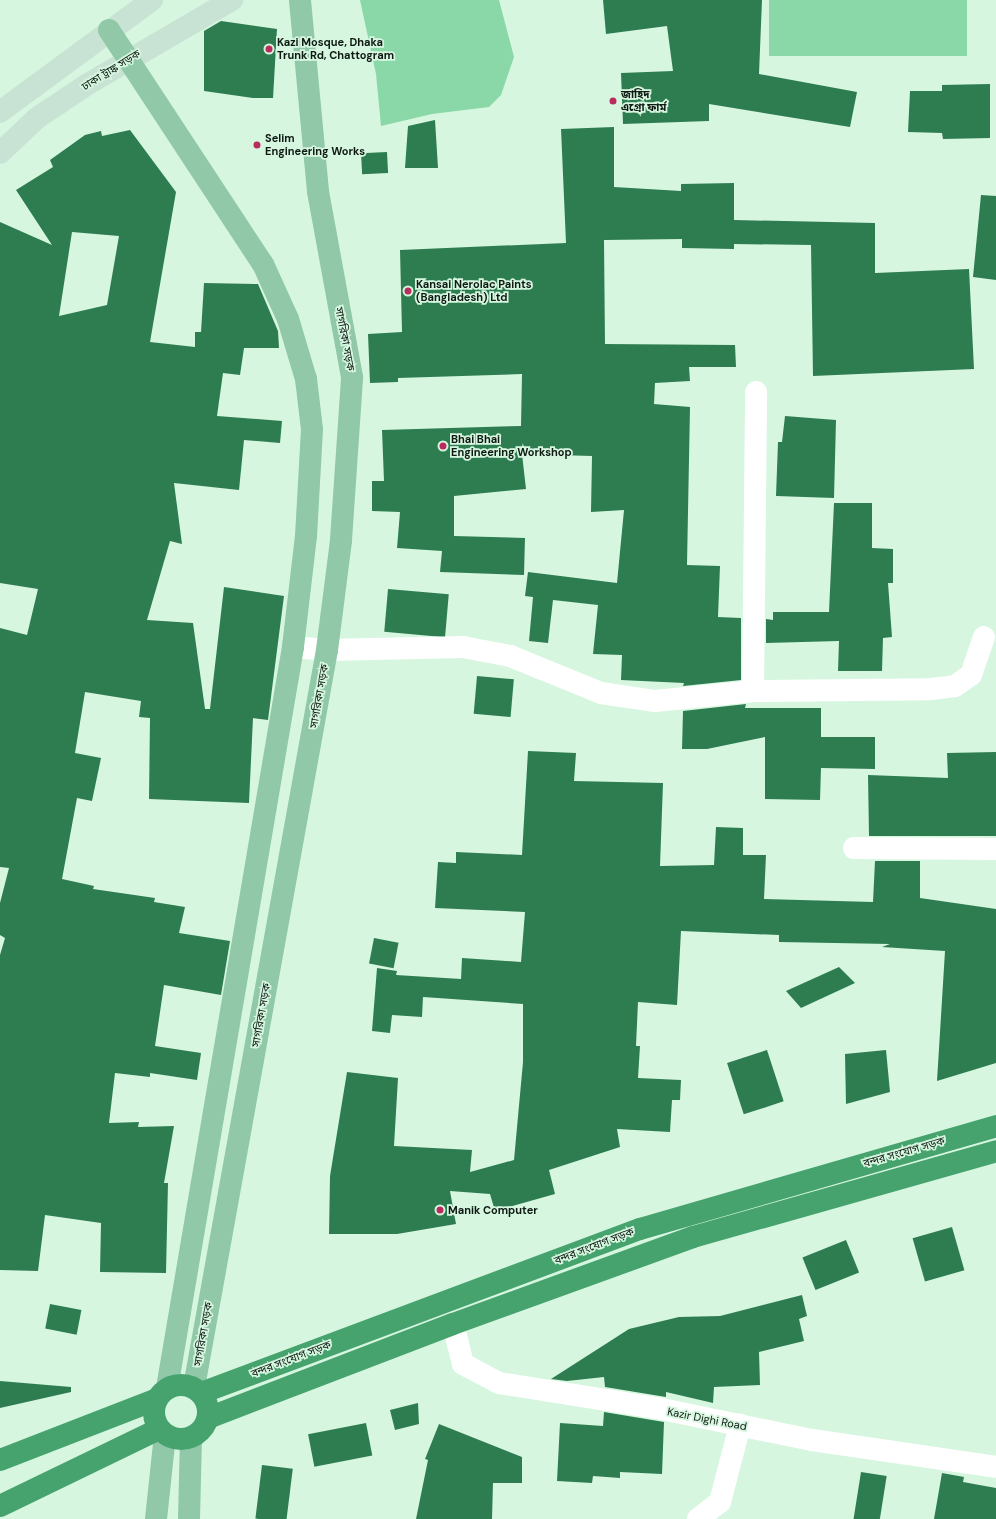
<!DOCTYPE html>
<meta charset="utf-8">
<style>
body{margin:0}
#map{position:relative;width:996px;height:1519px;overflow:hidden;background:#d6f6e0;font-family:"DM Sans","Noto Sans Bengali",sans-serif}
div>[style]{position:absolute}
.water>*{inset:0;background:#8ad8a7;transform-origin:0 0}
.building>*{inset:0;background:#2e7d51;transform-origin:0 0}
.street>*{height:22px;margin:-11px;padding:0 11px;transform-origin:11px;border-radius:11px;background:#fff}
.secondary>*{height:22px;margin:-11px;padding:0 11px;transform-origin:11px;border-radius:11px;background:#c8e3d4}
.primary>*{height:22px;margin:-11px;padding:0 11px;transform-origin:11px;border-radius:11px;background:#90c8a8}
.highway>*{height:22px;margin:-11px;padding:0 11px;transform-origin:11px;border-radius:11px;background:#46a36e}
.highway>.ring{margin:-11px;padding:0;box-sizing:content-box;background:none;border:22px solid #46a36e;border-radius:50%}
.dots>*{width:11px;height:11px;translate:-50% -50%;box-sizing:border-box;border:2px solid #d6f6e0;border-radius:50%}
span{translate:-50% -50%;white-space:nowrap;text-align:center;line-height:1.15;-webkit-text-stroke:3.5px #d6f6e0;paint-order:stroke}
.poi-label{font-size:11px;color:#0e1a12;font-weight:700}
.left{translate:0 -50%;text-align:left}
.street-label{font-size:11px;color:#0e1a12}
</style>
<div id="map">
<div class="water">
<div style="clip-path:polygon(360px 0,499px 0,514px 57px,501px 95px,489px 107px,432px 114px,381px 126px,376px 74px)"></div>
<div style="left:769px;top:0;width:198px;height:56px"></div>
</div>
<div class="building">
<div style="clip-path:polygon(603px 0,762px 0,759px 74px,857px 92px,850px 127px,709px 104px,709px 121px,623px 124px,621px 73px,673px 71px,667px 26px,606px 34px)"></div>
<div style="clip-path:polygon(221px 21px,277px 29px,273px 98px,253px 98px,204px 91px,204px 31px)"></div>
<div style="clip-path:polygon(990px 84px,990px 138px,943px 139px,942px 133px,908px 132px,910px 91px,942px 91px,942px 85px)"></div>
<div style="clip-path:polygon(435px 120px,438px 168px,405px 168px,408px 126px)"></div>
<div style="clip-path:polygon(614px 127px,614px 187px,681px 191px,681px 184px,734px 183px,734px 220px,875px 223px,875px 273px,969px 269px,974px 369px,813px 376px,811px 245px,734px 244px,734px 249px,682px 248px,682px 239px,604px 240px,605px 344px,735px 345px,736px 367px,689px 367px,690px 381px,655px 383px,654px 404px,690px 407px,687px 565px,720px 566px,718px 617px,741px 618px,741px 680px,683px 686px,684px 683px,621px 680px,622px 655px,593px 654px,598px 605px,553px 600px,548px 643px,529px 641px,533px 597px,525px 596px,528px 572px,617px 583px,624px 510px,591px 512px,592px 456px,522px 454px,526px 489px,454px 496px,454px 536px,525px 538px,524px 575px,440px 572px,442px 551px,397px 548px,400px 512px,372px 511px,372px 481px,384px 481px,382px 430px,521px 426px,522px 374px,398px 378px,398px 382px,370px 383px,368px 334px,402px 332px,400px 250px,566px 243px,561px 129px)"></div>
<div style="clip-path:polygon(evenodd,130px 130px,176px 192px,150px 342px,195px 347px,195px 332px,201px 332px,204px 283px,258px 284px,278px 331px,279px 348px,244px 348px,240px 375px,223px 373px,217px 416px,282px 421px,280px 443px,244px 440px,239px 490px,174px 483px,182px 544px,170px 541px,147px 620px,193px 623px,205px 709px,210px 709px,224px 587px,284px 596px,268px 720px,253px 718px,249px 803px,149px 799px,150px 718px,139px 717px,141px 701px,85px 692px,75px 753px,101px 758px,92px 801px,77px 798px,62px 879px,94px 886px,93px 889px,155px 898px,154px 902px,185px 907px,179px 933px,230px 941px,221px 995px,164px 985px,155px 1046px,201px 1053px,197px 1080px,150px 1073px,150px 1077px,115px 1073px,109px 1123px,139px 1122px,138px 1127px,174px 1126px,164px 1183px,168px 1183px,166px 1273px,100px 1272px,101px 1223px,45px 1215px,38px 1271px,0 1270px,0 955px,5px 938px,0 935px,0 903px,9px 868px,0 867px,0 628px,27px 635px,38px 589px,0 583px,0 222px,52px 245px,16px 190px,53px 167px,50px 160px,85px 135px,101px 131px,102px 136px,130px 130px,72px 232px,119px 236px,107px 305px,59px 316px,72px 232px)"></div>
<div style="left:387px;top:152px;width:21px;height:26px;rotate:87deg"></div>
<div style="clip-path:polygon(981px 195px,996px 196px,996px 280px,973px 277px)"></div>
<div style="clip-path:polygon(785px 416px,836px 420px,834px 498px,776px 496px,778px 442px,782px 442px)"></div>
<div style="clip-path:polygon(834px 503px,872px 503px,872px 548px,893px 549px,893px 583px,888px 583px,892px 637px,883px 638px,882px 671px,838px 671px,839px 641px,766px 643px,766px 619px,773px 620px,773px 612px,829px 612px)"></div>
<div style="left:388px;top:589px;width:61px;height:43px;rotate:5deg"></div>
<div style="left:477px;top:676px;width:37px;height:38px;rotate:5deg"></div>
<div style="clip-path:polygon(746px 704px,745px 708px,821px 708px,821px 737px,875px 737px,875px 769px,821px 768px,820px 800px,765px 799px,765px 737px,707px 749px,682px 749px,683px 711px)"></div>
<div style="clip-path:polygon(528px 751px,576px 753px,574px 781px,663px 783px,660px 866px,714px 865px,716px 827px,743px 828px,743px 855px,766px 855px,764px 899px,873px 902px,875px 861px,920px 861px,920px 898px,996px 909px,996px 1063px,937px 1081px,945px 951px,882px 947px,890px 944px,779px 942px,779px 935px,681px 931px,677px 1005px,638px 1002px,636px 1046px,640px 1046px,638px 1078px,681px 1080px,680px 1100px,672px 1100px,670px 1132px,617px 1129px,620px 1147px,549px 1170px,555px 1194px,495px 1211px,490px 1194px,450px 1191px,456px 1224px,397px 1234px,329px 1234px,330px 1176px,347px 1072px,398px 1078px,394px 1146px,472px 1150px,470px 1172px,514px 1160px,523px 1062px,523px 1004px,423px 997px,422px 1017px,392px 1015px,390px 1033px,372px 1031px,377px 968px,397px 971px,396px 975px,461px 979px,462px 958px,521px 962px,525px 912px,435px 908px,438px 862px,456px 863px,456px 852px,522px 855px)"></div>
<div style="clip-path:polygon(996px 752px,996px 836px,869px 836px,868px 775px,948px 778px,947px 753px)"></div>
<div style="left:374px;top:938px;width:25px;height:26px;rotate:11deg"></div>
<div style="clip-path:polygon(839px 967px,855px 983px,801px 1008px,786px 991px)"></div>
<div style="left:767px;top:1050px;width:54px;height:42px;rotate:72deg"></div>
<div style="clip-path:polygon(886px 1050px,890px 1092px,846px 1104px,845px 1054px)"></div>
<div style="left:952px;top:1227px;width:45px;height:41px;rotate:74deg"></div>
<div style="left:846px;top:1240px;width:35px;height:47px;rotate:68deg"></div>
<div style="clip-path:polygon(802px 1295px,807px 1316px,799px 1319px,804px 1341px,759px 1352px,760px 1385px,714px 1387px,713px 1403px,666px 1392px,666px 1397px,605px 1387px,604px 1377px,567px 1381px,551px 1379px,629px 1329px,679px 1317px,720px 1316px)"></div>
<div style="left:50px;top:1304px;width:32px;height:25px;rotate:11deg"></div>
<div style="clip-path:polygon(0 1381px,71px 1387px,71px 1392px,0 1408px)"></div>
<div style="clip-path:polygon(418px 1403px,419px 1424px,395px 1430px,390px 1410px)"></div>
<div style="clip-path:polygon(604px 1412px,664px 1422px,662px 1474px,620px 1472px,620px 1478px,593px 1476px,592px 1483px,557px 1481px,560px 1423px,603px 1426px)"></div>
<div style="left:366px;top:1423px;width:33px;height:59px;rotate:79deg"></div>
<div style="clip-path:polygon(439px 1424px,522px 1457px,522px 1483px,493px 1483px,492px 1519px,416px 1519px,428px 1460px,425px 1459px)"></div>
<div style="left:262px;top:1465px;width:31px;height:54px;rotate:7deg"></div>
<div style="left:861px;top:1472px;width:26px;height:48px;rotate:9deg"></div>
<div style="clip-path:polygon(942px 1473px,964px 1477px,963px 1482px,996px 1488px,996px 1519px,934px 1519px)"></div>
</div>
<div class="street">
<div style="left:293px;top:647px;width:34px;rotate:5deg"></div>
<div style="left:327px;top:650px;width:136px;rotate:-1.3deg"></div>
<div style="left:463px;top:647px;width:48px;rotate:10.8deg"></div>
<div style="left:510px;top:656px;width:98px;rotate:22.1deg"></div>
<div style="left:601px;top:693px;width:55px;rotate:8.4deg"></div>
<div style="left:655px;top:701px;width:99px;rotate:-5.8deg"></div>
<div style="left:753px;top:691px;width:178px;rotate:-0.6deg"></div>
<div style="left:931px;top:689px;width:24px;rotate:-7deg"></div>
<div style="left:955px;top:686px;width:19px;rotate:-35deg"></div>
<div style="left:971px;top:675px;width:40px;rotate:-71.1deg"></div>
<div style="left:753px;top:691px;width:299px;rotate:-89.4deg"></div>
<div style="left:854px;top:848px;width:142px;rotate:0.4deg"></div>
<div style="left:453px;top:1324px;width:41px;rotate:76deg"></div>
<div style="left:463px;top:1364px;width:41px;rotate:27.8deg"></div>
<div style="left:499px;top:1383px;width:160px;rotate:9deg"></div>
<div style="left:657px;top:1408px;width:158px;rotate:11.7deg"></div>
<div style="left:812px;top:1440px;width:186px;rotate:8.3deg"></div>
<div style="left:698px;top:1519px;width:28px;rotate:-38deg"></div>
<div style="left:720px;top:1502px;width:80px;rotate:-75.4deg"></div>
</div>
<div class="secondary">
<div style="left:0;top:112px;width:189px;rotate:-36.4deg"></div>
<div style="left:0;top:153px;width:51px;rotate:-43.4deg"></div>
<div style="left:37px;top:118px;width:61px;rotate:-33.7deg"></div>
<div style="left:88px;top:84px;width:167px;rotate:-30.3deg"></div>
</div>
<div class="primary">
<div style="left:109px;top:30px;width:280px;rotate:56.7deg"></div>
<div style="left:263px;top:264px;width:60px;rotate:65.6deg"></div>
<div style="left:288px;top:319px;width:63px;rotate:73.3deg"></div>
<div style="left:306px;top:379px;width:50px;rotate:83.2deg"></div>
<div style="left:312px;top:429px;width:107px;rotate:93.2deg"></div>
<div style="left:306px;top:536px;width:112px;rotate:96.7deg"></div>
<div style="left:293px;top:647px;width:752px;rotate:99.65deg"></div>
<div style="left:194px;top:1387px;width:749px;rotate:-79.77deg"></div>
<div style="left:327px;top:650px;width:111px;rotate:-82.7deg"></div>
<div style="left:341px;top:540px;width:163px;rotate:-86.1deg"></div>
<div style="left:352px;top:377px;width:189px;rotate:-100.4deg"></div>
<div style="left:318px;top:191px;width:192px;rotate:-95.4deg"></div>
<div style="left:156px;top:1519px;width:84px;rotate:-83.9deg"></div>
<div style="left:189px;top:1519px;width:81px;rotate:-88.6deg"></div>
</div>
<div class="highway">
<div class="ring" style="left:154px;top:1385px;width:32px;height:32px"></div>
<div style="left:201px;top:1393px;width:469px;rotate:-20.5deg"></div>
<div style="left:640px;top:1229px;width:371px;rotate:-16.1deg"></div>
<div style="left:208px;top:1418px;width:262px;rotate:-21deg"></div>
<div style="left:453px;top:1324px;width:255px;rotate:-19.9deg"></div>
<div style="left:693px;top:1237px;width:315px;rotate:-15.8deg"></div>
<div style="left:0;top:1460px;width:168px;rotate:-21.2deg"></div>
<div style="left:0;top:1506px;width:177px;rotate:-25.8deg"></div>
</div>
<div class="dots">
<div style="left:269px;top:49px;background:#ba2c5d"></div>
<div style="left:613px;top:101px;background:#ba2c5d"></div>
<div style="left:257px;top:145px;background:#ba2c5d"></div>
<div style="left:408px;top:291px;background:#ba2c5d"></div>
<div style="left:443px;top:446px;background:#ba2c5d"></div>
<div style="left:440px;top:1210px;background:#ba2c5d"></div>
</div>
<div class="poi-label">
<span class="left" style="left:277px;top:49px">Kazi Mosque, Dhaka<br>Trunk Rd, Chattogram</span>
<span class="left" style="left:621px;top:101px">জাহিদ<br>এগ্রো ফার্ম</span>
<span class="left" style="left:265px;top:145px">Selim<br>Engineering Works</span>
<span class="left" style="left:416px;top:291px">Kansai Nerolac Paints<br>(Bangladesh) Ltd</span>
<span class="left" style="left:451px;top:446px">Bhai Bhai<br>Engineering Workshop</span>
<span class="left" style="left:448px;top:1210px">Manik Computer</span>
</div>
<div class="street-label">
<span style="left:111px;top:70px;rotate:-32deg">ঢাকা ট্রাঙ্ক সড়ক</span>
<span style="left:345px;top:339px;rotate:79deg">সাগরিকা সড়ক</span>
<span style="left:319px;top:696px;rotate:-80deg">সাগরিকা সড়ক</span>
<span style="left:261px;top:1015px;rotate:-80deg">সাগরিকা সড়ক</span>
<span style="left:904px;top:1152px;rotate:-16deg">বন্দর সংযোগ সড়ক</span>
<span style="left:594px;top:1246px;rotate:-21deg">বন্দর সংযোগ সড়ক</span>
<span style="left:203px;top:1334px;rotate:-80deg">সাগরিকা সড়ক</span>
<span style="left:291px;top:1359px;rotate:-21deg">বন্দর সংযোগ সড়ক</span>
<span style="left:707px;top:1419px;rotate:11deg">Kazir Dighi Road</span>
</div>
</div>
